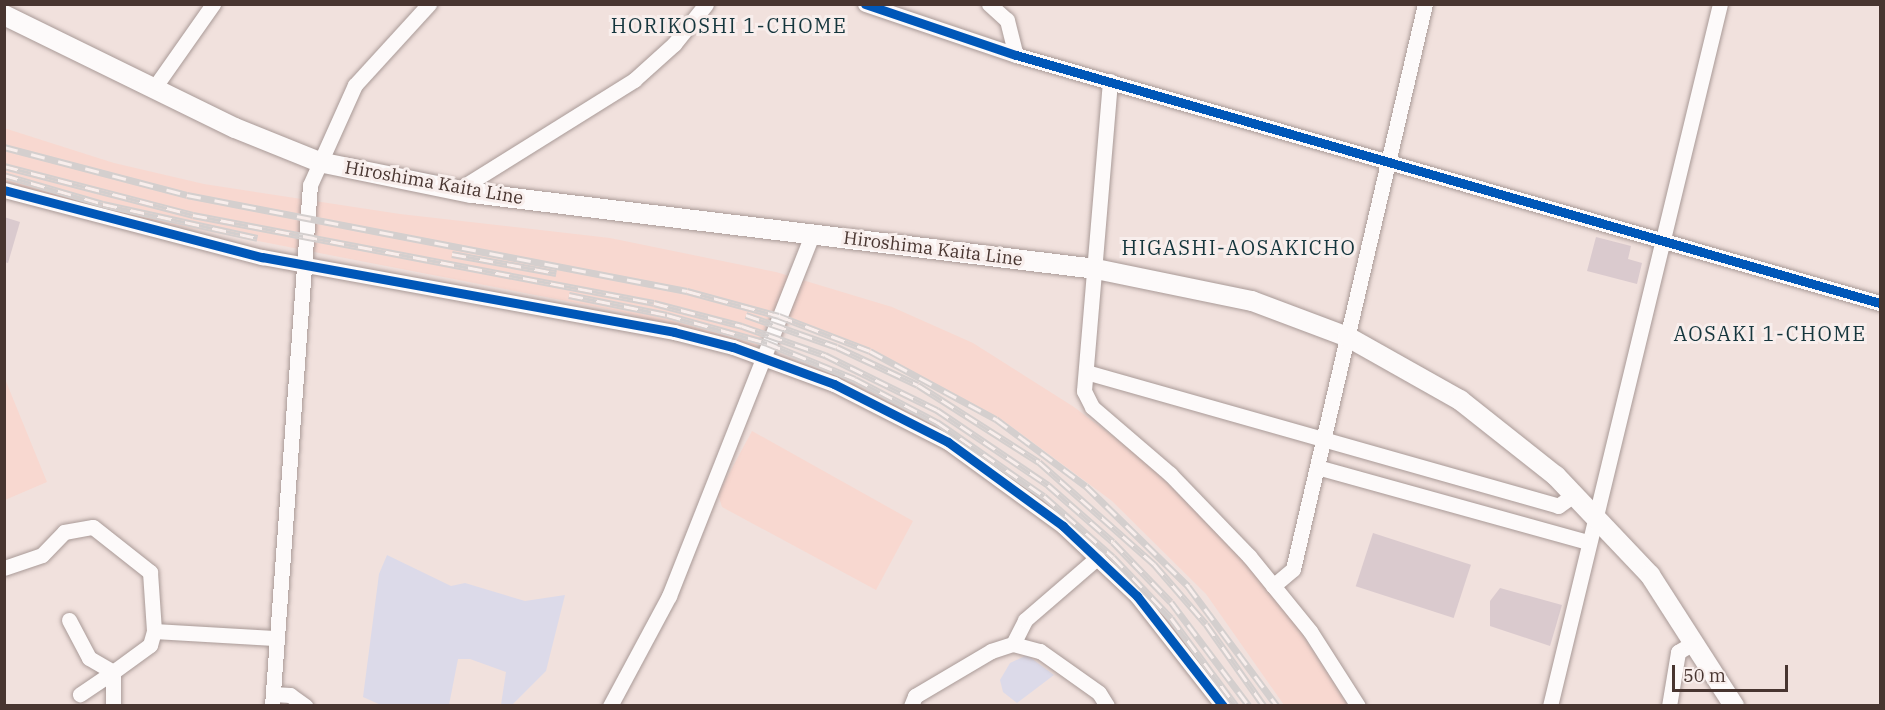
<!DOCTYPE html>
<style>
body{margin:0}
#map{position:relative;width:1885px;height:710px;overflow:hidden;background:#f1e1dd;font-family:"IBM Plex Serif",serif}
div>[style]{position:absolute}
.built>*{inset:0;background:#f8d8d0}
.green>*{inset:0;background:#dcdae9}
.building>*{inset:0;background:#dacace;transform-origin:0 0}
.roads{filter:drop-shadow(0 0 2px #a99a97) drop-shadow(0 0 2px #a99a97)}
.minor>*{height:15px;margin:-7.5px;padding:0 7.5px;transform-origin:7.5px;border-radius:7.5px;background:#fdfafa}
.major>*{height:20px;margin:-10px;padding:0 10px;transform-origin:10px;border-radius:10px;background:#fdfafa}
.rail>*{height:7px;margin-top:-3.5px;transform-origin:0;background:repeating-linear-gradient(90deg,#f8eeec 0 14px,#d4cfce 0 28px);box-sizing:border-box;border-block:2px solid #d4cfce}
.cycleway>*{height:9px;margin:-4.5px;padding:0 4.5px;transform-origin:4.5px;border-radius:4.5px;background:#0057b8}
span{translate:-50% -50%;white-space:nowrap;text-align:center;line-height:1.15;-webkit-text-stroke:6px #f8eeec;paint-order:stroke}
.street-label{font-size:18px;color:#483530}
.neighbourhood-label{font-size:20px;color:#15363d;letter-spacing:1.5px}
.frame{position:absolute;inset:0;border:6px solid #483530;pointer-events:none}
.scale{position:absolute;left:1672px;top:665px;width:116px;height:27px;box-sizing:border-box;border:3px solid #483530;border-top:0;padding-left:8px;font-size:18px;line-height:21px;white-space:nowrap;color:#483530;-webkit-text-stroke:4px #f8eeec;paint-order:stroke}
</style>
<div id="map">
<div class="built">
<div style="clip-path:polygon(4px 128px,114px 163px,204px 184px,400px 214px,610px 238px,776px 272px,892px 307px,973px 343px,1074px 407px,1143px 459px,1245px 560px,1291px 617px,1348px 705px,1284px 705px,1206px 594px,1112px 501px,1005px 422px,890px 360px,770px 316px,756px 348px,618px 311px,103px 211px,5px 182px)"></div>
<div style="clip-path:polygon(5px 379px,47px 482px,5px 500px,4px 500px)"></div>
<div style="clip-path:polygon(752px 431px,913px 521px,876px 590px,722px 507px,718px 494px)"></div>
</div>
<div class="green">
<div style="clip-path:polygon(387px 555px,451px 586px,465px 583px,525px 601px,565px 595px,546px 671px,512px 705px,501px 705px,506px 672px,470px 659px,458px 659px,449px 705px,381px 705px,363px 697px,379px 574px)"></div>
<div style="clip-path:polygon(1027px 655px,1054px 675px,1017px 703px,1003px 692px,1000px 680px,1010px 663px)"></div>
</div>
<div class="building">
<div style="clip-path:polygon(4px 217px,20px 222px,8px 263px,4px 262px)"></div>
<div style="clip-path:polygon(1596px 237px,1631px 246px,1628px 259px,1642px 263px,1637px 284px,1587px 271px)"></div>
<div style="left:1373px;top:533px;width:103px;height:56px;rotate:18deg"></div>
<div style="clip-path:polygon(1500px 588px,1562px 605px,1550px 646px,1490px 626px,1490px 601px)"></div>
</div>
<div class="roads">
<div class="minor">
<div style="left:865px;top:4px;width:159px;rotate:18.7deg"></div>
<div style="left:1016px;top:55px;width:899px;rotate:16.02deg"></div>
<div style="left:989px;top:4px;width:24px;rotate:42deg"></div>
<div style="left:1007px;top:20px;width:36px;rotate:76deg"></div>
<div style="left:1110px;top:81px;width:311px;rotate:94.8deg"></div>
<div style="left:1084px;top:391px;width:18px;rotate:63deg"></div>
<div style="left:1092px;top:407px;width:103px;rotate:40.7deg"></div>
<div style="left:1170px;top:474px;width:114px;rotate:46.1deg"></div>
<div style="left:1249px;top:556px;width:97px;rotate:50.9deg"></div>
<div style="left:1310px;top:631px;width:89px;rotate:57.4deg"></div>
<div style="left:154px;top:88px;width:103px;rotate:-54.9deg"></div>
<div style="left:4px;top:190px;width:267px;rotate:14.6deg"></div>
<div style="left:262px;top:257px;width:419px;rotate:10.3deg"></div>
<div style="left:674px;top:332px;width:61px;rotate:14.3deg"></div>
<div style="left:733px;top:347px;width:108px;rotate:20.1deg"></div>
<div style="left:834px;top:384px;width:128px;rotate:27deg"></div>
<div style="left:948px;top:442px;width:142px;rotate:36.1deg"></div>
<div style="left:1063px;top:526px;width:102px;rotate:43.4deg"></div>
<div style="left:1137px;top:596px;width:140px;rotate:52deg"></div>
<div style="left:458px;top:190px;width:208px;rotate:-32deg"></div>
<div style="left:634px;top:80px;width:54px;rotate:-42deg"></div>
<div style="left:674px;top:44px;width:51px;rotate:-51.3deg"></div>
<div style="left:1086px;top:372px;width:491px;rotate:15.8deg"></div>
<div style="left:1558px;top:506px;width:21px;rotate:-35deg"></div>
<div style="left:1317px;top:467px;width:281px;rotate:15.5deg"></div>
<div style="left:4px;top:568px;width:40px;rotate:-18.9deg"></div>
<div style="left:42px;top:555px;width:32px;rotate:-46deg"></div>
<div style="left:64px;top:532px;width:29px;rotate:-10deg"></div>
<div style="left:93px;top:527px;width:73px;rotate:38.3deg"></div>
<div style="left:150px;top:572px;width:59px;rotate:86.1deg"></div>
<div style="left:154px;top:631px;width:120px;rotate:3.3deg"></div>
<div style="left:1273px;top:586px;width:26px;rotate:-40deg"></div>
<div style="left:1293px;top:569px;width:580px;rotate:-76.85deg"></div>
<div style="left:69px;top:620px;width:43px;rotate:62.2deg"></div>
<div style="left:89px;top:658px;width:28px;rotate:30deg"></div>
<div style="left:113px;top:672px;width:40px;rotate:146deg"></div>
<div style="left:1013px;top:644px;width:27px;rotate:-63deg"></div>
<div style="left:1025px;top:620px;width:96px;rotate:-40.8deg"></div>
<div style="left:273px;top:694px;width:17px;rotate:3deg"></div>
<div style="left:290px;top:695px;width:19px;rotate:36deg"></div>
<div style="left:113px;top:706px;width:34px;rotate:-90deg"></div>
<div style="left:113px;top:672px;width:46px;rotate:-36.1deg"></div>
<div style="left:150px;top:645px;width:15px;rotate:-74deg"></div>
<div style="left:272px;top:706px;width:522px;rotate:-85.83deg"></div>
<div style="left:310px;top:185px;width:110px;rotate:-65.8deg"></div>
<div style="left:355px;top:85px;width:110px;rotate:-47.6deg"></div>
<div style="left:610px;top:706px;width:125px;rotate:-61.8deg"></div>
<div style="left:669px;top:596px;width:391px;rotate:-68.4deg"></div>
<div style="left:911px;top:706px;width:11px;rotate:-68deg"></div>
<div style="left:915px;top:696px;width:88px;rotate:-30.6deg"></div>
<div style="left:991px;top:651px;width:23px;rotate:-18deg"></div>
<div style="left:1013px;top:644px;width:28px;rotate:15deg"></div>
<div style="left:1040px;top:651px;width:72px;rotate:35.4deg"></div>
<div style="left:1099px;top:693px;width:15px;rotate:58deg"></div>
<div style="left:1550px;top:706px;width:722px;rotate:-76.39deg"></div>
<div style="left:1669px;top:706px;width:55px;rotate:-80.5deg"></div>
<div style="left:1678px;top:652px;width:17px;rotate:-31deg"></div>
</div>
<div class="major">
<div style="left:4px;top:15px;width:257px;rotate:26.1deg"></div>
<div style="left:235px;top:128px;width:91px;rotate:22deg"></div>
<div style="left:319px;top:162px;width:156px;rotate:11.5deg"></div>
<div style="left:472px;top:193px;width:629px;rotate:6.94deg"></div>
<div style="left:1096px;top:269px;width:159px;rotate:11.6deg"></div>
<div style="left:1252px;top:301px;width:103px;rotate:20.6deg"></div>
<div style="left:1348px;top:337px;width:129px;rotate:29.4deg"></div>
<div style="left:1460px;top:400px;width:122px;rotate:38.4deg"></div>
<div style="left:1556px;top:476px;width:137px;rotate:46.5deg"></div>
<div style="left:1650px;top:575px;width:156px;rotate:57.3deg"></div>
</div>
</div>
<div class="rail">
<div style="left:4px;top:147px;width:189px;rotate:14.7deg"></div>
<div style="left:187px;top:195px;width:509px;rotate:10.87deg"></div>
<div style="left:687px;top:291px;width:95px;rotate:15.2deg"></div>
<div style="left:779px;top:316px;width:97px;rotate:21deg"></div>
<div style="left:870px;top:351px;width:143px;rotate:28.4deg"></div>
<div style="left:996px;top:419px;width:112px;rotate:36.7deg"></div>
<div style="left:1086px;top:486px;width:143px;rotate:44.4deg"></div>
<div style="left:1188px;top:586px;width:149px;rotate:53.4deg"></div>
<div style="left:4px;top:166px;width:195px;rotate:14.5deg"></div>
<div style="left:193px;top:215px;width:469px;rotate:10.8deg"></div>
<div style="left:654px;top:303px;width:91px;rotate:14.6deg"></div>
<div style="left:742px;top:326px;width:88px;rotate:19.3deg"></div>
<div style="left:825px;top:355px;width:125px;rotate:26.2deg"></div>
<div style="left:937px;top:410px;width:134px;rotate:34deg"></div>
<div style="left:1048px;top:485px;width:86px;rotate:41.2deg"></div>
<div style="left:1113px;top:542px;width:83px;rotate:46deg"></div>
<div style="left:1171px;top:602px;width:130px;rotate:53.1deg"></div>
<div style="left:4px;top:175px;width:103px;rotate:16.3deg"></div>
<div style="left:103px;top:204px;width:158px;rotate:12.4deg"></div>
<div style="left:452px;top:254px;width:106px;rotate:10.4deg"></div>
<div style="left:569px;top:295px;width:100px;rotate:11.5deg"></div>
<div style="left:667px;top:315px;width:104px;rotate:15.6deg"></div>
<div style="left:767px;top:343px;width:95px;rotate:22.2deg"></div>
<div style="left:855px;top:379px;width:93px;rotate:27.7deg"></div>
<div style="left:937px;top:422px;width:130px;rotate:34.7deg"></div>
<div style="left:1044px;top:496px;width:92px;rotate:41.5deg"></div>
<div style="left:1113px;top:557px;width:84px;rotate:46.4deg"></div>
<div style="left:1171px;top:618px;width:109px;rotate:53.5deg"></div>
<div style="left:746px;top:315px;width:96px;rotate:19.4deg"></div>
<div style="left:837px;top:347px;width:89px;rotate:25.1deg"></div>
<div style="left:918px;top:385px;width:143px;rotate:32.5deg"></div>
<div style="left:1039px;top:462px;width:154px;rotate:41.6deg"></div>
<div style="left:1154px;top:564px;width:79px;rotate:49.1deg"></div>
<div style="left:1206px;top:624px;width:100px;rotate:54.7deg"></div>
</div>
<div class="cycleway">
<div style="left:865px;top:4px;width:159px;rotate:18.7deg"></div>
<div style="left:1016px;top:55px;width:899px;rotate:16.02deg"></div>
<div style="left:4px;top:190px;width:267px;rotate:14.6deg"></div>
<div style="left:262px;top:257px;width:419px;rotate:10.3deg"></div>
<div style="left:674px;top:332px;width:61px;rotate:14.3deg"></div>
<div style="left:733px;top:347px;width:108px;rotate:20.1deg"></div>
<div style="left:834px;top:384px;width:128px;rotate:27deg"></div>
<div style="left:948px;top:442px;width:142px;rotate:36.1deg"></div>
<div style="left:1063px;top:526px;width:102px;rotate:43.4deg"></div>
<div style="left:1137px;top:596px;width:140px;rotate:52deg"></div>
</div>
<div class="street-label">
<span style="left:434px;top:183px;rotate:10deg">Hiroshima Kaita Line</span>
<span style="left:933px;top:249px;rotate:7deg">Hiroshima Kaita Line</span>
</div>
<div class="neighbourhood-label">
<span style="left:729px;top:25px">HORIKOSHI 1-CHOME</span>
<span style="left:1239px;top:247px">HIGASHI-AOSAKICHO</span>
<span style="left:1770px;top:333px">AOSAKI 1-CHOME</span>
</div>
<div class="frame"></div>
<div class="scale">50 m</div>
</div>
